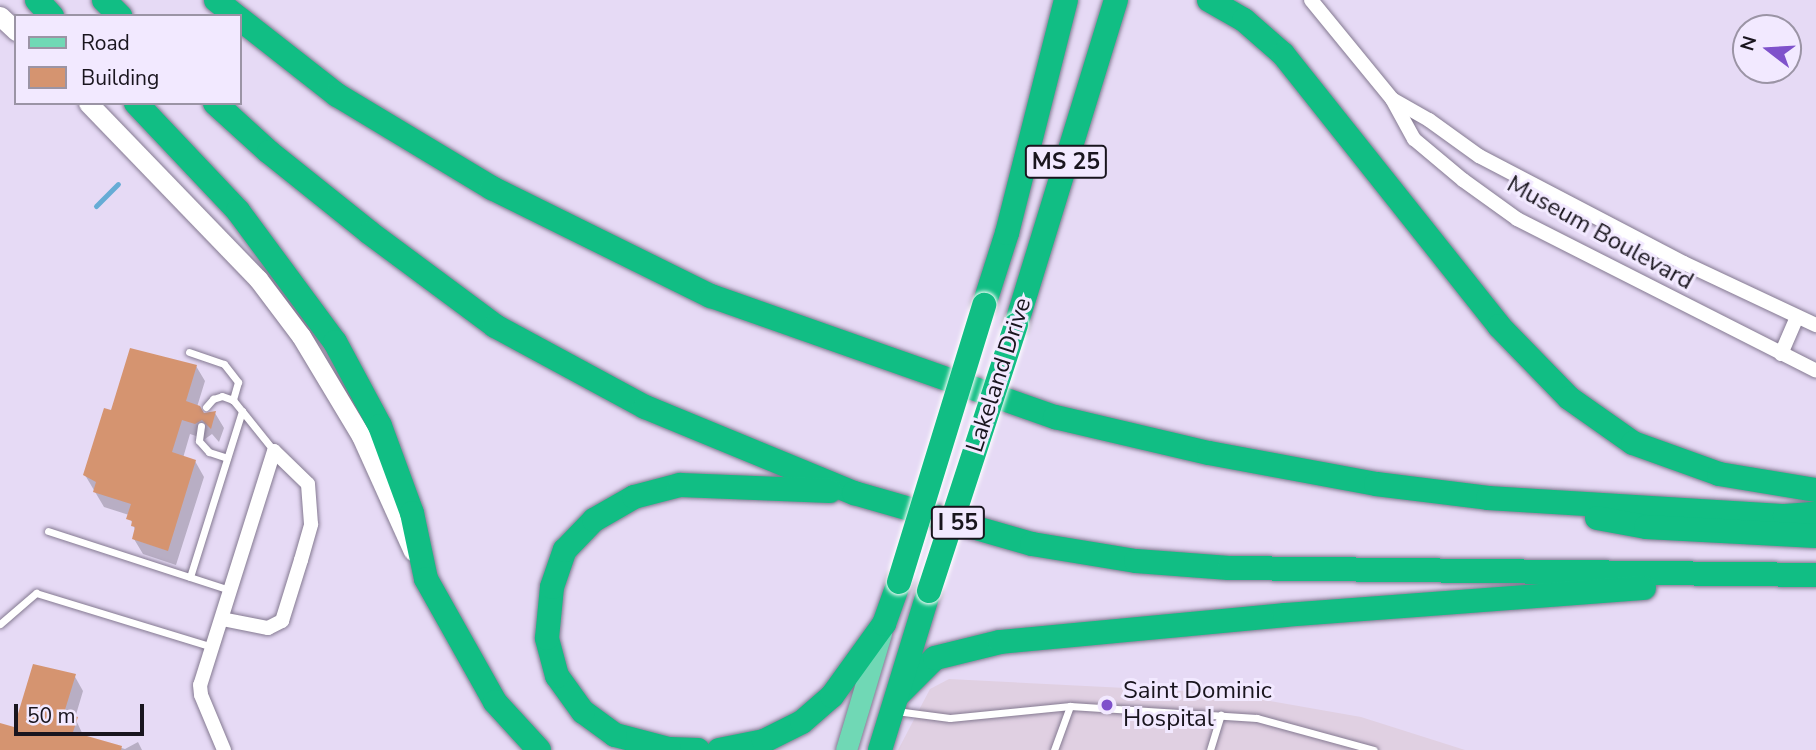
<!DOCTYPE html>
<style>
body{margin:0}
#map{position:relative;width:1816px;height:750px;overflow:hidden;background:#e6daf5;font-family:"Nunito Sans",sans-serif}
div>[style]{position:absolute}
.medical>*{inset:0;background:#e0d0e2}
.shadow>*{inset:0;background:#0003}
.stream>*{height:5px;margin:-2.5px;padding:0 2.5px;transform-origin:2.5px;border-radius:2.5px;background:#66acd5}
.building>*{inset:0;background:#d59470}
.roads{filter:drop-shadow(0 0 2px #847991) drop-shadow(0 0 2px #847991)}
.lane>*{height:7px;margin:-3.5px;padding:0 3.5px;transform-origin:3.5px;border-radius:3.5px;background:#fff}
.street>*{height:14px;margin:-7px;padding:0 7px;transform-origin:7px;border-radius:7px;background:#fff}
.secondary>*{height:19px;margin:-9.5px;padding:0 9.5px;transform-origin:9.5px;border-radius:9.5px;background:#fff}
.primary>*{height:21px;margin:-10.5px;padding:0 10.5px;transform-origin:10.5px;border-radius:10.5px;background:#70d8b5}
.highway>*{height:24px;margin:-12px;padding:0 12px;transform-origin:12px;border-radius:12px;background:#11be84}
.bridges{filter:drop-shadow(0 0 2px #fff) drop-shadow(0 0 2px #fff)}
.highway-bridge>*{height:24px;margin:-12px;padding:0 12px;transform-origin:12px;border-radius:12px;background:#11be84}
.dots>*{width:19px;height:19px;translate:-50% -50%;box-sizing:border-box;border:4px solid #f2e9ff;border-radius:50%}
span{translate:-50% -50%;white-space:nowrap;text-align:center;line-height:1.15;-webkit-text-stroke:6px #f2e9ff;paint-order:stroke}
.shield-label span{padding:2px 5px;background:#f2e9ff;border:2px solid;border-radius:5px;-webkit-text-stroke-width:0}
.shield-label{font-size:23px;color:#19151e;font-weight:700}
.street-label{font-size:24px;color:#19151e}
.poi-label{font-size:24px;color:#19151e}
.left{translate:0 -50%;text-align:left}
.legend{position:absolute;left:14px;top:14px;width:228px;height:91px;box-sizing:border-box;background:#f2e9ff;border:2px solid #9b94a5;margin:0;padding:9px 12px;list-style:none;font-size:21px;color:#19151e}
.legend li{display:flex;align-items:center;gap:14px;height:35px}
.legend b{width:35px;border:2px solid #9b94a5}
.north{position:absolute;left:1732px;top:14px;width:70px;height:70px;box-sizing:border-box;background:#f2e9ff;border:2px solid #9b94a5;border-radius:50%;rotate:287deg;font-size:19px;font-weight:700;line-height:28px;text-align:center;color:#19151e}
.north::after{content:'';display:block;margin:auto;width:24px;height:32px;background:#7f52cb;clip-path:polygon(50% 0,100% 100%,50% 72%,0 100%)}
.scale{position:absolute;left:14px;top:704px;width:130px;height:32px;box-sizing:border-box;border:4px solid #19151e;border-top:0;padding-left:9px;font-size:21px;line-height:24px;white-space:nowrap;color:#19151e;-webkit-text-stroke:5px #f2e9ff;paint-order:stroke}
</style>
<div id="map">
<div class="medical">
<div style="clip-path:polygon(949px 679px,1225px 693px,1361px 717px,1465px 750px,898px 750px,930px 689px)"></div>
</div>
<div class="shadow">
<div style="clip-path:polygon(196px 366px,205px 381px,197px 407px,203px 415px,215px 413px,224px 428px,219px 442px,212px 434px,205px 439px,190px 434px,183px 458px,195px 461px,204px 477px,176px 565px,143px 554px,134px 539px,136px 532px,129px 515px,104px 507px,85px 475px,112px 412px)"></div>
<div style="clip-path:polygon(74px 675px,83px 691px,75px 718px,84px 737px,125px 749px,138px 742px,142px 750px,0 750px,0 725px,16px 730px)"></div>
</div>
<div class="stream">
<div style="left:96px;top:206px;width:31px;rotate:-45deg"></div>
</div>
<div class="building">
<div style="clip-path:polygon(130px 348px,197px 365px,186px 401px,200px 406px,204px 413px,216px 411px,211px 429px,202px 420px,195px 424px,182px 420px,172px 452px,196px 460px,168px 551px,132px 539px,135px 527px,131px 526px,132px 521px,126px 519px,131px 504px,93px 492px,96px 482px,83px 475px,104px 408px,111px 410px)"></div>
<div style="clip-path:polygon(33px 664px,76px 674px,64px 713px,78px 717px,73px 732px,122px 746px,121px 750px,0 750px,0 723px,14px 727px)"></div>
</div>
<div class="roads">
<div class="lane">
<div style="left:189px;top:352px;width:37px;rotate:19deg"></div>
<div style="left:224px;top:364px;width:23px;rotate:52deg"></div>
<div style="left:238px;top:382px;width:19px;rotate:106deg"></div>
<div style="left:206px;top:407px;width:11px;rotate:-49deg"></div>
<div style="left:213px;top:399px;width:9px;rotate:-18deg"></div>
<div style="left:222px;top:396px;width:12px;rotate:20deg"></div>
<div style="left:233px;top:400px;width:14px;rotate:51deg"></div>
<div style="left:201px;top:426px;width:15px;rotate:98deg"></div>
<div style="left:199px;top:441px;width:15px;rotate:48deg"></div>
<div style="left:209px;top:452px;width:19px;rotate:18deg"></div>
<div style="left:48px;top:531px;width:191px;rotate:18deg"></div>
<div style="left:190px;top:577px;width:174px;rotate:-72.6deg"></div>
<div style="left:242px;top:411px;width:51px;rotate:51.3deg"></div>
<div style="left:0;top:624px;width:48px;rotate:-40.7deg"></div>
<div style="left:36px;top:593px;width:185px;rotate:17deg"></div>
<div style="left:896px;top:711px;width:54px;rotate:7.4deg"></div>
<div style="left:950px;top:718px;width:121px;rotate:-5.7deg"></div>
<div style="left:1070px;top:706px;width:187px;rotate:3.7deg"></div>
<div style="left:1257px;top:718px;width:121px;rotate:15.3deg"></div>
<div style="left:1054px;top:750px;width:47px;rotate:-70deg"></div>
<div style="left:1210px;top:750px;width:37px;rotate:-73deg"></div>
</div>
<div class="street">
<div style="left:1311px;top:0;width:128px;rotate:50.7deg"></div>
<div style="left:1392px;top:99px;width:46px;rotate:61.2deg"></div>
<div style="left:1414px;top:139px;width:64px;rotate:39.9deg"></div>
<div style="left:1463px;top:180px;width:67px;rotate:35.8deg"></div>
<div style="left:1517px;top:219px;width:335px;rotate:26.9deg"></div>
<div style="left:1392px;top:99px;width:43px;rotate:29.6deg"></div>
<div style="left:1429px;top:120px;width:62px;rotate:35.8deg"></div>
<div style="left:1479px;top:156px;width:231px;rotate:27.6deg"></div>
<div style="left:1684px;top:263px;width:146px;rotate:25.2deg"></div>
<div style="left:1781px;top:354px;width:40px;rotate:-66.6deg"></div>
<div style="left:222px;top:619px;width:47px;rotate:11.1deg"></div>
<div style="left:268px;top:628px;width:16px;rotate:-27deg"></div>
<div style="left:282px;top:621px;width:64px;rotate:-72.7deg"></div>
<div style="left:301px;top:560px;width:37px;rotate:-74deg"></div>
<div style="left:311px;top:524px;width:40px;rotate:-94.3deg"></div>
<div style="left:308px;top:484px;width:47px;rotate:-135.9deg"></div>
<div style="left:274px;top:451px;width:245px;rotate:107.5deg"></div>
<div style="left:200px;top:685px;width:10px;rotate:84deg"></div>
<div style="left:201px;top:695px;width:60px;rotate:67.3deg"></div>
</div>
<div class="secondary">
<div style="left:0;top:16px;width:22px;rotate:43deg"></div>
<div style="left:88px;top:103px;width:245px;rotate:46deg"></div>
<div style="left:258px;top:279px;width:71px;rotate:53deg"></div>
<div style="left:301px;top:336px;width:117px;rotate:59deg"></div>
<div style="left:361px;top:436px;width:126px;rotate:65.7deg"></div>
</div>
<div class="primary">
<div style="left:846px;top:750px;width:122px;rotate:-73.3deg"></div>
</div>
<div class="highway">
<div style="left:37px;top:0;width:22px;rotate:47deg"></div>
<div style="left:104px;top:0;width:23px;rotate:45deg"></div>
<div style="left:216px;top:0;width:26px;rotate:39deg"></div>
<div style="left:1209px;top:0;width:40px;rotate:29.7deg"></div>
<div style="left:1244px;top:20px;width:52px;rotate:41.1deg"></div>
<div style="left:1283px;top:54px;width:347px;rotate:51.5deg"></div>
<div style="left:1499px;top:326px;width:100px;rotate:45.8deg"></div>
<div style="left:1569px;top:398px;width:78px;rotate:35.1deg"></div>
<div style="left:1633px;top:443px;width:91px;rotate:19.8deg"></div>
<div style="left:1719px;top:474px;width:98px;rotate:9.4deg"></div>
<div style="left:240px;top:19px;width:123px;rotate:38.1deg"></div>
<div style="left:337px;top:95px;width:181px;rotate:31deg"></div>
<div style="left:492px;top:188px;width:244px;rotate:26.3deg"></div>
<div style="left:711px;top:296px;width:365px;rotate:19.4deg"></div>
<div style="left:1055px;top:417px;width:158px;rotate:13.2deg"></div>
<div style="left:1209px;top:453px;width:170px;rotate:10.5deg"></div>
<div style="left:1376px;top:484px;width:113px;rotate:7.1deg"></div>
<div style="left:1488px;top:498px;width:298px;rotate:3.5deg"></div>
<div style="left:1785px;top:516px;width:31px;rotate:-4deg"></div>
<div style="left:136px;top:103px;width:149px;rotate:46.6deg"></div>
<div style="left:238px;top:211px;width:163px;rotate:53.5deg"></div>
<div style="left:335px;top:342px;width:95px;rotate:61.8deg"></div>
<div style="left:380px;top:426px;width:93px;rotate:69.8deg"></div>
<div style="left:412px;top:513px;width:67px;rotate:78deg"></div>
<div style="left:426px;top:579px;width:141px;rotate:60.7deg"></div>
<div style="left:495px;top:702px;width:65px;rotate:47.5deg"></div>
<div style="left:215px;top:103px;width:73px;rotate:42.2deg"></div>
<div style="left:269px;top:152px;width:129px;rotate:38.7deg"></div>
<div style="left:370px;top:233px;width:156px;rotate:36.6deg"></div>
<div style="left:495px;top:326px;width:170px;rotate:28.4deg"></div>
<div style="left:645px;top:407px;width:226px;rotate:22.4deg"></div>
<div style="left:854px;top:493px;width:185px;rotate:16deg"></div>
<div style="left:1032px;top:544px;width:105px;rotate:9.3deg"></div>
<div style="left:1136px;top:561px;width:93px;rotate:4.3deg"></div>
<div style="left:1229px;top:568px;width:587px;rotate:0.68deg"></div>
<div style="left:984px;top:305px;width:76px;rotate:-72.3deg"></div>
<div style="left:1007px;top:233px;width:240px;rotate:-75.8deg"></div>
<div style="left:1016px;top:325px;width:340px;rotate:-72.9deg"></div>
<div style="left:1597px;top:518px;width:50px;rotate:10.4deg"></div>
<div style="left:1646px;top:527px;width:170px;rotate:3deg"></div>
<div style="left:898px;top:695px;width:52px;rotate:-45deg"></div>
<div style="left:935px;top:658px;width:67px;rotate:-13.8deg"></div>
<div style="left:1000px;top:642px;width:286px;rotate:-5.4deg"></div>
<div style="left:1285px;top:615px;width:360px;rotate:-4.3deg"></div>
<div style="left:698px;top:750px;width:29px;rotate:-178deg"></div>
<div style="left:669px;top:749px;width:56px;rotate:-165.5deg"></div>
<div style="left:615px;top:735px;width:39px;rotate:-144deg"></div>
<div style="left:583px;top:712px;width:44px;rotate:-125.8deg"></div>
<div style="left:557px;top:676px;width:39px;rotate:-105deg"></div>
<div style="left:547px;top:638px;width:51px;rotate:-84.4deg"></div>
<div style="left:552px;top:587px;width:39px;rotate:-71deg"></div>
<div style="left:565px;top:550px;width:42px;rotate:-46deg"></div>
<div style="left:594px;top:520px;width:46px;rotate:-29.9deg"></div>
<div style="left:634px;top:497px;width:48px;rotate:-14.6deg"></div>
<div style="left:680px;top:485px;width:150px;rotate:2.3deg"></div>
<div style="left:719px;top:750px;width:46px;rotate:-11.3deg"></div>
<div style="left:764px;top:741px;width:42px;rotate:-26.6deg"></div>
<div style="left:802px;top:722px;width:40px;rotate:-41deg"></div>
<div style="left:832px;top:696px;width:89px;rotate:-54.2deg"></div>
<div style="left:884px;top:624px;width:45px;rotate:-70.3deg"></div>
<div style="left:880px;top:750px;width:166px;rotate:-72.9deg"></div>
</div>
</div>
<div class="bridges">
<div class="highway-bridge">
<div style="left:899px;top:582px;width:290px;rotate:-72.9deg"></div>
<div style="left:929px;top:591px;width:280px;rotate:-71.9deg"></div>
</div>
</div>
<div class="dots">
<div style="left:1107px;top:705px;background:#7f52cb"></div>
</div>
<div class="shield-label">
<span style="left:1066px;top:162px">MS 25</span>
<span style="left:958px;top:523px">I 55</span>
</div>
<div class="street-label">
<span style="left:1600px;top:233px;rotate:29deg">Museum Boulevard</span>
<span style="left:999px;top:375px;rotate:-72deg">Lakeland Drive</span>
</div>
<div class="poi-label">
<span class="left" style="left:1123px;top:705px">Saint Dominic<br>Hospital</span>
</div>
<ul class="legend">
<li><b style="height:9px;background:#70d8b5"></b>Road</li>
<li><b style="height:19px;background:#d59470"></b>Building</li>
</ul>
<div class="north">N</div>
<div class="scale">50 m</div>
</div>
